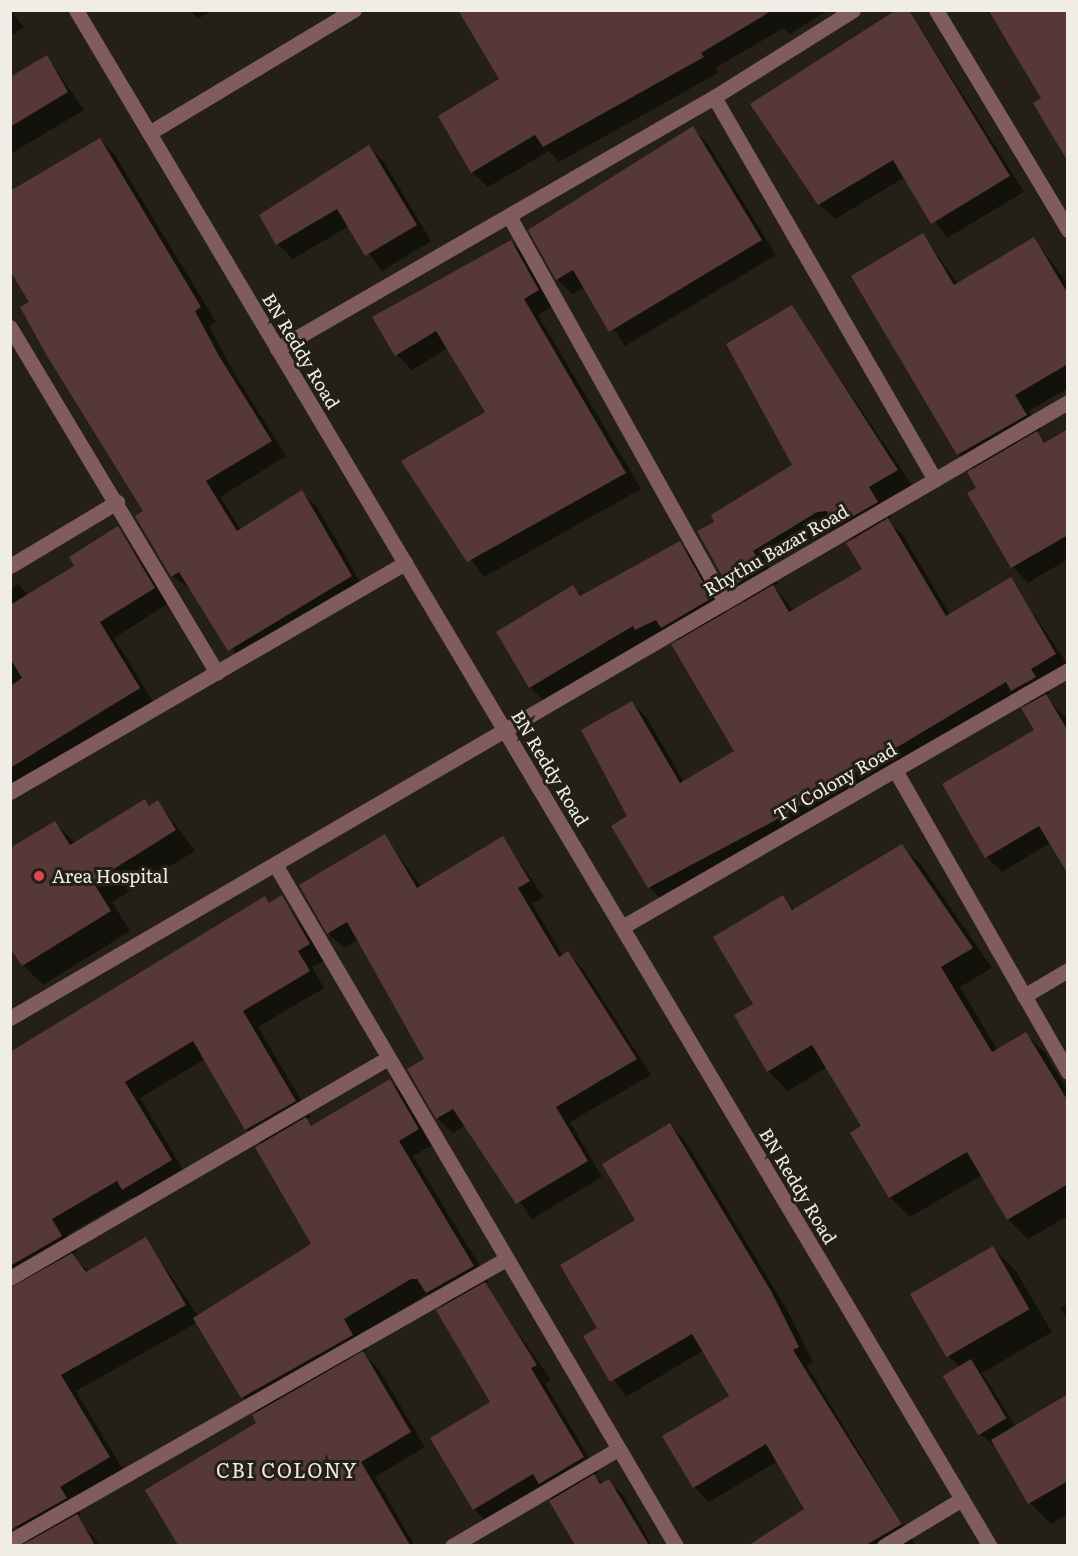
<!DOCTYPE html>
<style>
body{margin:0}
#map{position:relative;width:1078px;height:1556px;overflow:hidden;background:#242015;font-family:Literata,serif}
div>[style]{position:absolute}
.shadow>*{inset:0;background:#0007}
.building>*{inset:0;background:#563836;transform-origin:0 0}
.minor>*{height:15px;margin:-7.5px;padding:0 7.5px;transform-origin:7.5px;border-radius:7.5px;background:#805c5c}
.dots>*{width:16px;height:16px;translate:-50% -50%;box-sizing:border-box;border:3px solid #242015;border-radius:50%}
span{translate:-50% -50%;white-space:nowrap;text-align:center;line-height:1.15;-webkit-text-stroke:6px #242015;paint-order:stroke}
.street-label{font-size:18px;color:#f0ede6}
.poi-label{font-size:18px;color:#f0ede6}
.left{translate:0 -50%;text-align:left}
.neighbourhood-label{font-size:20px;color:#f0ede6;letter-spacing:1.5px}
.frame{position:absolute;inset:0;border:12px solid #f0ede6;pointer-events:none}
</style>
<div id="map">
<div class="shadow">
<div style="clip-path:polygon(10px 10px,24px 27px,10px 36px)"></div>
<div style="clip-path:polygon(190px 10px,212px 10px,198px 19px)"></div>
<div style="clip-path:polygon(460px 10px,828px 10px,790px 34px,784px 28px,715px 68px,718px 73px,559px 162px,549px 151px,488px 187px,472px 172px,501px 80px)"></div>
<div style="clip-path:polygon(909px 10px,1024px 192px,947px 238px,905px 177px,835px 219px,819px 204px)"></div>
<div style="clip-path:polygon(987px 10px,1068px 10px,1043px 99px)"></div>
<div style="clip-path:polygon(47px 57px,84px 110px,10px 154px,10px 78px)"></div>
<div style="clip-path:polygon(692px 128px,707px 143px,776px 255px,625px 346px,585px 287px,572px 294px,557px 279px,530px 230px)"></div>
<div style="clip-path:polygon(100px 140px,115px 155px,216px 322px,209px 326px,234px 373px,286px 456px,220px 497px,241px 530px,302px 492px,317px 507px,366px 592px,244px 665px,191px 589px,172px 576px,137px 517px,145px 511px,31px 303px)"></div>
<div style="clip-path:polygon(369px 147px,384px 162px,431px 241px,382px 271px,349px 226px,293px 259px,278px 244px)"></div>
<div style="clip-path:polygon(923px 235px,958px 284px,1034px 239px,1068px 284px,1068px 388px,1029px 411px,1041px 430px,1036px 433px,1046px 443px,1068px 432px,1068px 559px,1028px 583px,1013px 567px,969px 494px,978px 488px,974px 470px,958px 454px,854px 277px)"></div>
<div style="clip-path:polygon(511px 241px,526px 257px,553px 306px,538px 315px,641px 489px,484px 577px,403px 462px,487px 412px,448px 348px,412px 370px,397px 355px)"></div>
<div style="clip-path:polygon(evenodd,791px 306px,912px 485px,883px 502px,892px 517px,887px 520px,903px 535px,950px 615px,1010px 579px,1068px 665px,1045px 684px,1050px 693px,1045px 696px,1068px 720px,1068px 871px,1050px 843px,1002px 872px,987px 857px,1036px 731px,1020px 698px,664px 902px,649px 887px,629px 816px,632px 703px,647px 718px,684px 782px,736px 751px,678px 642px,671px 635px,545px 702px,530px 687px,573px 587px,582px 596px,679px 543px,694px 558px,726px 614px,745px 603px,730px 587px,716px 522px,794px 465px,791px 306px,839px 526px,853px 540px,864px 570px,794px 611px,773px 586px,778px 584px,767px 566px,839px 526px)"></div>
<div style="clip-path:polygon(118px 528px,169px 603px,114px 638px,154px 703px,10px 792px,10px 590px,18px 584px,29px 595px,76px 566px)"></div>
<div style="clip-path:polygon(145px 801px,151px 807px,158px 802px,195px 851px,112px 902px,130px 931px,43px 985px,23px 965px,55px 823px,76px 844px)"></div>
<div style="clip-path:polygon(385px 836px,421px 887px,503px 838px,544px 897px,532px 904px,563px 956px,568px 953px,583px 969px,651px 1075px,570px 1122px,602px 1177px,532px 1219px,466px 1125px,453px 1133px,437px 1118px,426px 1060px,359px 939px,344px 948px,328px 933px)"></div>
<div style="clip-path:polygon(902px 846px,922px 866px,992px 968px,960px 987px,998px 1051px,1026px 1034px,1046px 1054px,1068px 1092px,1068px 1216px,1028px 1239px,1008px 1219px,982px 1175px,910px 1217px,890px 1197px,852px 1133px,863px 1127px,827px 1067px,788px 1091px,768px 1071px,755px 1004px,783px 897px,795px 910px)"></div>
<div style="clip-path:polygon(evenodd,282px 897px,325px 960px,312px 967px,324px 988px,258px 1027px,311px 1117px,306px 1119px,313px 1126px,390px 1081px,405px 1096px,433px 1145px,413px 1156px,489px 1281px,484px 1284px,551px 1380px,545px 1384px,598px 1473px,594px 1476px,603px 1484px,609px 1481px,624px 1496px,652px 1546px,577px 1546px,547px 1490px,489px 1524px,474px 1509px,492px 1403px,443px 1308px,428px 1294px,358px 1335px,367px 1350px,363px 1353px,378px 1368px,425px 1447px,375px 1477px,415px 1546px,180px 1546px,147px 1491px,258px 1424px,258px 1413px,243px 1397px,198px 1322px,76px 1391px,125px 1473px,75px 1503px,81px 1514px,76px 1516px,100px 1546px,25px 1546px,30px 1543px,10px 1521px,10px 1054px,264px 898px,271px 904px,282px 897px,205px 1059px,246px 1129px,262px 1145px,313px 1244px,198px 1316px,146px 1239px,89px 1272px,72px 1255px,77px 1252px,67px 1235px,132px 1197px,139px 1204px,187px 1176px,140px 1098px,205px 1059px)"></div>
<div style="clip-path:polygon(670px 1125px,685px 1141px,786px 1308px,813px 1362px,807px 1366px,916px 1546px,750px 1546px,806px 1509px,778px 1461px,709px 1502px,694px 1487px,731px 1397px,704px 1350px,626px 1397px,585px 1337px,599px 1328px)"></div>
<div style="clip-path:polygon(993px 1248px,1015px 1270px,1052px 1332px,982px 1373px,1016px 1427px,1068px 1396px,1068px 1514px,1051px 1524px,1030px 1503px,997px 1448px,980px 1434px,960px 1367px,949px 1357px)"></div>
<div style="clip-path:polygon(1068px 1304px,1068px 1320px,1060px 1308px)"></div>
</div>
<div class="building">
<div style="clip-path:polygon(458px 10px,773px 10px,701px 53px,704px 57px,543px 147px,535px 135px,471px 173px,438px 116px,499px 79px)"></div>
<div style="clip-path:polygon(896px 10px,909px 10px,1010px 176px,931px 224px,893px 160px,818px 205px,750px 104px)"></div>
<div style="clip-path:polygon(988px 10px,1068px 10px,1068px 162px,1033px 103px,1041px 98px)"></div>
<div style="clip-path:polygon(47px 55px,68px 92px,10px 127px,10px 77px)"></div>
<div style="clip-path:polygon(693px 126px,762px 240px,609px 332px,573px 270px,556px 280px,528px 230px)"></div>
<div style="clip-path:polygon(100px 138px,201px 307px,195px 311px,219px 356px,272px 441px,206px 481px,237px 531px,302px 490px,352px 576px,228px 651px,179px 572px,171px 577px,135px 516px,143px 511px,47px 356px,20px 307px,29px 302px,10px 271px,10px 191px)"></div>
<div style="clip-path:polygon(369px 145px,417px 225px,365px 256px,337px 209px,276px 245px,259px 215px)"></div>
<div style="clip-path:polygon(923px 233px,954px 285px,1034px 237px,1068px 294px,1068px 364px,1015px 395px,1027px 415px,957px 455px,851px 276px)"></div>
<div style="clip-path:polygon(511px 240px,539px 290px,524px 299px,626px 473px,467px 562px,401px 461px,485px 412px,436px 331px,395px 356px,372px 317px)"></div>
<div style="clip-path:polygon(792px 305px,898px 470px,869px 487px,878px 502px,836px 526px,827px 511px,817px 512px,753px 551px,764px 568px,729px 588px,697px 531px,714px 522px,711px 515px,792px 465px,726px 344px)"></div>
<div style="clip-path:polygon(1068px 429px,1068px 535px,1011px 568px,967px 493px,976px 488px,967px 472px,1037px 431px,1044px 443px)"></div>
<div style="clip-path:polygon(888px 518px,946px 616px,1011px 577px,1056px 654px,1031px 669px,1036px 677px,1011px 691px,1006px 682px,774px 821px,648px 888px,611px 826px,627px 816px,581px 730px,632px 701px,680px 783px,734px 751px,671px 644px,773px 585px,789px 612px,862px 569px,846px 543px)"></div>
<div style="clip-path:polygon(118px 526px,155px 588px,100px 622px,140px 688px,10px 768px,10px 686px,22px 678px,10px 658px,10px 605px,74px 566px,69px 557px)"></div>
<div style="clip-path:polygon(680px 541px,712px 598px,661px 628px,656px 620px,635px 630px,633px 626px,529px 688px,496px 632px,573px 585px,580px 596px)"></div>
<div style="clip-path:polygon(1046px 694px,1068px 731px,1068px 874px,1039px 826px,985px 858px,942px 784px,1034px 730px,1021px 708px)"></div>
<div style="clip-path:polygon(145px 799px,149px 806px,158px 800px,176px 830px,93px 882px,111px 911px,22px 966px,10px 948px,10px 848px,55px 821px,70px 845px)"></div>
<div style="clip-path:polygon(385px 834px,417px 888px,503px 836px,530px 881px,518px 888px,559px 957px,568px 951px,637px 1059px,556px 1107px,588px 1161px,516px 1204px,453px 1109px,436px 1119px,407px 1069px,424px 1059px,347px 922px,327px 934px,299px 885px)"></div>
<div style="clip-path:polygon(902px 844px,973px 948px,941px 967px,992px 1052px,1026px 1032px,1068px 1101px,1068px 1184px,1007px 1220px,967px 1152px,889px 1198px,850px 1133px,861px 1126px,812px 1045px,767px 1072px,734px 1015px,753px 1004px,713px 937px,783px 895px,792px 910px)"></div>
<div style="clip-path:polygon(282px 895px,310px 944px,298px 951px,310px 971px,243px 1011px,296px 1101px,245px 1130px,193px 1041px,125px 1082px,172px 1160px,122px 1190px,117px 1181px,52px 1219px,62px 1236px,10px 1266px,10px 1052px,265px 896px,269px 903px)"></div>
<div style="clip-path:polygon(390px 1079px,419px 1129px,399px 1141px,474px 1266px,426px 1293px,417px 1279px,411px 1279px,344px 1319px,353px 1335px,241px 1398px,193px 1318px,311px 1244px,255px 1147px,306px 1117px,311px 1126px)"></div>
<div style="clip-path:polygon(670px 1123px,771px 1291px,799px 1347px,793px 1350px,902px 1524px,866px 1545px,749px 1545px,804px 1509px,766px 1444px,693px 1488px,662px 1436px,729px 1396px,692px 1334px,610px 1382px,583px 1336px,597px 1328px,560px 1265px,635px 1220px,602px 1164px)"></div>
<div style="clip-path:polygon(146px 1237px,186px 1305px,61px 1375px,110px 1457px,60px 1487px,67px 1498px,10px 1530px,10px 1288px,72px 1253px,86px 1272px)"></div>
<div style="left:993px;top:1246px;width:73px;height:96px;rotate:60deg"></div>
<div style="clip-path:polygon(485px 1282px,537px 1365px,531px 1368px,584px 1457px,539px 1484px,533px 1474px,473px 1510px,430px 1438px,490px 1402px,436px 1310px)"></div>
<div style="clip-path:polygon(363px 1351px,411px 1432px,361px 1462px,410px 1545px,178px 1545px,145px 1490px,256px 1423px,252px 1415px)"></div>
<div style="left:971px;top:1359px;width:69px;height:33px;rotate:59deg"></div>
<div style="clip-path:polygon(1068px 1394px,1068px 1481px,1028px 1504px,991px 1440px)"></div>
<div style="clip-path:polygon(594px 1474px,600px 1484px,609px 1479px,649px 1545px,575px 1545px,549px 1501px)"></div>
<div style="clip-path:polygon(77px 1514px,95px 1545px,22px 1545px)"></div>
</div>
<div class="minor">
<div style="left:76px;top:10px;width:1787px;rotate:59.25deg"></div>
<div style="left:936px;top:10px;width:257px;rotate:59deg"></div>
<div style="left:714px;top:97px;width:164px;rotate:-32deg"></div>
<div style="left:149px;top:133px;width:239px;rotate:-31deg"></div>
<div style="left:509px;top:216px;width:442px;rotate:60.8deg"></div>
<div style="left:10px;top:327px;width:403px;rotate:59.1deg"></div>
<div style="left:277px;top:349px;width:504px;rotate:-29.97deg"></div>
<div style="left:714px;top:97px;width:442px;rotate:60deg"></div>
<div style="left:10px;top:566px;width:125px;rotate:-30.9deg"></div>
<div style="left:895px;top:770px;width:348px;rotate:60.2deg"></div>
<div style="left:10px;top:792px;width:457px;rotate:-30.1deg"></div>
<div style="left:276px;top:866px;width:789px;rotate:59.53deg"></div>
<div style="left:622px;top:927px;width:515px;rotate:-29.95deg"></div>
<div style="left:1024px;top:996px;width:51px;rotate:-30.6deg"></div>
<div style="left:10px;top:1018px;width:1224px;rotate:-30.21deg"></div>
<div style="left:10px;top:1278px;width:436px;rotate:-30.2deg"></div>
<div style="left:10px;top:1541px;width:571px;rotate:-29.62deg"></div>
<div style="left:452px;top:1546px;width:190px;rotate:-30.3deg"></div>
<div style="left:884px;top:1546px;width:91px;rotate:-31.1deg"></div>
</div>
<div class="dots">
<div style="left:39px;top:876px;background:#e0444e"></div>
</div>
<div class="street-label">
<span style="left:301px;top:351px;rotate:59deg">BN Reddy Road</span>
<span style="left:776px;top:550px;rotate:-30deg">Rhythu Bazar Road</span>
<span style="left:550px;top:768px;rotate:59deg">BN Reddy Road</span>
<span style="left:835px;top:782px;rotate:-30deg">TV Colony Road</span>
<span style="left:798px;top:1186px;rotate:59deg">BN Reddy Road</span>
</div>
<div class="poi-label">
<span class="left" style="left:52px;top:876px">Area Hospital</span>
</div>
<div class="neighbourhood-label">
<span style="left:287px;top:1469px">CBI COLONY</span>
</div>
<div class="frame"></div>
</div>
